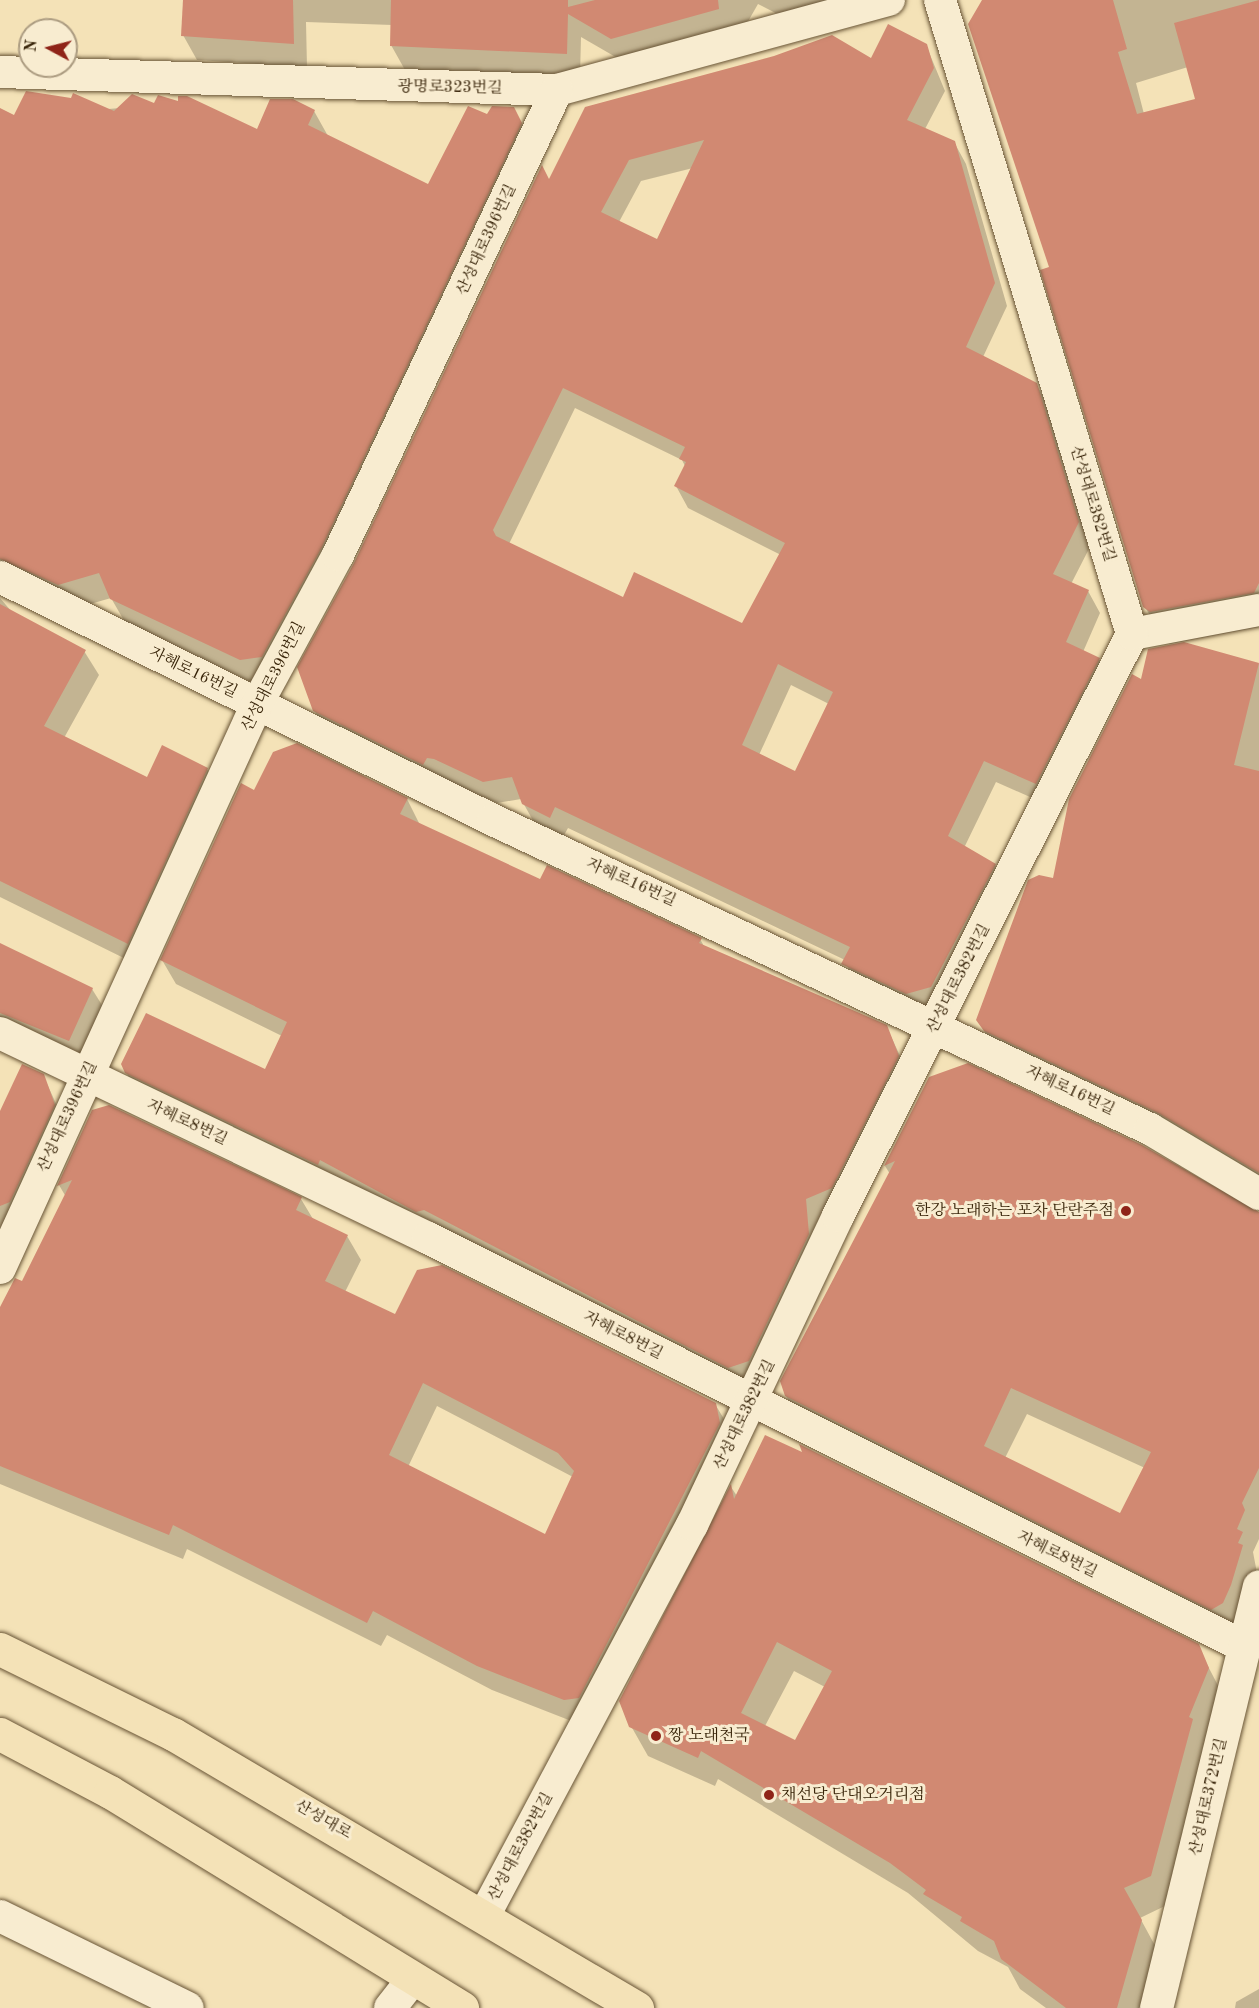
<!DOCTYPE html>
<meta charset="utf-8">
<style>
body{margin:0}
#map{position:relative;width:1259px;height:2008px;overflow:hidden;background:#f4e2b7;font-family:"Old Standard TT","Noto Serif KR",serif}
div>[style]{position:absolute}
.shadow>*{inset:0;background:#0003}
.building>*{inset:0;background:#d18972}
.roads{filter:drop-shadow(0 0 2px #685435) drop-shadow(0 0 2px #685435)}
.street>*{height:32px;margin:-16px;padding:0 16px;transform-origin:16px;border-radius:16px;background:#f8ecd0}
.secondary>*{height:33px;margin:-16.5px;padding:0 16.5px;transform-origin:16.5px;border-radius:16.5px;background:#f8ecd0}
.primary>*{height:33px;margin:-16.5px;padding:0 16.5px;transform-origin:16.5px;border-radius:16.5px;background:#f4e2b7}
.dots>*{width:16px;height:16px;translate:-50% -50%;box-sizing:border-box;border:3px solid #f8ecd0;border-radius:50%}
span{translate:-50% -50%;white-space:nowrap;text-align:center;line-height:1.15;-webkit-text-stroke:6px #f8ecd0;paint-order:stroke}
.street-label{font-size:16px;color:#39250a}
.poi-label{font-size:16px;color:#39250a}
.right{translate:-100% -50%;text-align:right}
.left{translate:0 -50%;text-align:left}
.north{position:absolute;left:18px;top:18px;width:60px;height:60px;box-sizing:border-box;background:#f8ecd0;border:2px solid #ac9c81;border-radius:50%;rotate:277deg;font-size:16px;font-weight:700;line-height:24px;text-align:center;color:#39250a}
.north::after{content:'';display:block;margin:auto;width:21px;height:27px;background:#8f2418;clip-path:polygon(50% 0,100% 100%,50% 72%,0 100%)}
</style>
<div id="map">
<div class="shadow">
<div style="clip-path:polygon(184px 0,867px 0,789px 20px,758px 4px,742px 32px,626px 63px,581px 37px,580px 77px,405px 70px,391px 45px,392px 25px,306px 22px,307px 67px,197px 60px,183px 35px)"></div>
<div style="clip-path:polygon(evenodd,986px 0,1259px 0,1259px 627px,1169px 644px,1144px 606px,1051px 268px,986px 0,1188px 67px,1197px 100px,1144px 114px,1136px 83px,1188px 67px)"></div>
<div style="clip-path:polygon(evenodd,926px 45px,945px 91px,925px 129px,954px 142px,966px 164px,1007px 306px,983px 357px,1036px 384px,1049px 406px,1091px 545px,1071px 584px,1088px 591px,1100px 613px,1083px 652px,1099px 659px,1111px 681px,1048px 805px,996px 782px,964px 848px,995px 865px,1007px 887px,944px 1009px,919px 1016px,856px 986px,845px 960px,568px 828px,562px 839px,536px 826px,521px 799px,497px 803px,327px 733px,314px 710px,356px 563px,550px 181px,926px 45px,693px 168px,658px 241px,619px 222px,641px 181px,693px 168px,926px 45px,575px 408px,682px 460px,685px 466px,676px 486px,688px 508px,781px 555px,743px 625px,623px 599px,509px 544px,575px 408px,926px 45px,791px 685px,829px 704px,796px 773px,759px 755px,791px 685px)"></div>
<div style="clip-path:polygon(155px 105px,258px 131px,314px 111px,328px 136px,429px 186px,488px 116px,513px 108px,535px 148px,255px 684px,126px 624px,111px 598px,73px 609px,0 591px,0 111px,15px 117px)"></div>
<div style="clip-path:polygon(0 598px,12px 612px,84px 651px,99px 675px,64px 738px,148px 779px,207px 769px,221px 793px,142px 967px,0 897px)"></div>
<div style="clip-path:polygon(1184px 644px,1259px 664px,1259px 1189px,993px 1046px,977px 1019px,1029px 881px,1054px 879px,1142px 681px)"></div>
<div style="clip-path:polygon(255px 792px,407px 799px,420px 825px,541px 881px,700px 939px,705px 948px,886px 1026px,912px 1081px,742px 1391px,140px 1097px,126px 1072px,265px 1071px,282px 1036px,176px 984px,162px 960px)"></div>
<div style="clip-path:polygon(0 945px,92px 989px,107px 1013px,83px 1065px,0 1029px)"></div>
<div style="clip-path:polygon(43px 1075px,68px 1130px,0 1235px,0 1114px)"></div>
<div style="clip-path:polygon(evenodd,930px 1078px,1259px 1213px,1259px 1539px,1253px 1552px,1257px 1573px,1238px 1629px,802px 1423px,786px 1396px,890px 1174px,885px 1166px,930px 1078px,1027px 1414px,1145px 1468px,1121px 1515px,1005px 1458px,1027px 1414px)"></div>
<div style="clip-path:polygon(evenodd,93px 1111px,301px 1199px,313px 1219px,347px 1236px,361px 1260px,345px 1292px,395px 1316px,715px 1404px,730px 1429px,579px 1724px,492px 1690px,387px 1635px,381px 1646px,187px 1549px,183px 1559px,0 1484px,0 1311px,23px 1283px,66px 1197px,59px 1185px,93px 1111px,437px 1406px,573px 1477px,546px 1536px,408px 1467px,437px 1406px)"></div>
<div style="clip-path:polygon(evenodd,731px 1487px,737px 1496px,1197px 1645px,1225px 1699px,1167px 1905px,1140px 1918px,1158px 1951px,1142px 2008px,1046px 2008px,1020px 1989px,1008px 1967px,978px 1951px,908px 1893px,718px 1779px,715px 1786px,648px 1756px,631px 1726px,731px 1487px,794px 1671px,825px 1687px,796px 1742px,765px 1726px,794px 1671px)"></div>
<div style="clip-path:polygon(1259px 1989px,1259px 2008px,1235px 2008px,1236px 2002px)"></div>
</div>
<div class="building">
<div style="clip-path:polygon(183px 0,293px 0,294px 44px,181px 36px)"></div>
<div style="clip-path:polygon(391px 0,568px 0,568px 7px,595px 0,718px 0,719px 9px,611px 39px,568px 14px,567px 54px,390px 46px)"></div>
<div style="clip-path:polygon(982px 0,1113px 0,1127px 49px,1118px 52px,1137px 114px,1195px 99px,1174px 23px,1259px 0,1259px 583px,1254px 593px,1150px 612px,1143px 607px,1040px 270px,1049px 267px,968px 24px)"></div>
<div style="clip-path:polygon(evenodd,888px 24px,927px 44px,934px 68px,907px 120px,955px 141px,995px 283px,966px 347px,1037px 383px,1079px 522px,1053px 574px,1089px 590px,1066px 642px,1100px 658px,1036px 784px,984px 761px,948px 836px,996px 864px,931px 987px,906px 994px,841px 964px,850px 947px,555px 807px,550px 818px,522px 804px,512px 777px,483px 782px,434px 759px,427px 758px,423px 765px,313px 711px,297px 667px,354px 563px,542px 165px,549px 179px,585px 107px,774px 56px,832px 35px,871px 58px,888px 24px,704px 140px,657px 239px,601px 212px,629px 160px,704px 140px,888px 24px,563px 388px,685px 447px,679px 459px,686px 462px,674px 486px,785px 543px,742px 623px,634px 572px,623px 597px,496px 536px,493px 530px,563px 388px,888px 24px,778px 664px,833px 692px,795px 771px,742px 745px,778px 664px)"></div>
<div style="clip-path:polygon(26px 91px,71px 98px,73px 93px,114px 111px,132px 94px,154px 103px,158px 95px,178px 101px,178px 96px,187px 96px,257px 129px,270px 99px,293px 99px,315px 110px,308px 125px,428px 184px,468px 106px,487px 114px,492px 106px,514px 107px,522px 123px,322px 547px,262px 657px,240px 660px,110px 599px,99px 573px,58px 585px,0 559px,0 108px,14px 115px)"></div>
<div style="clip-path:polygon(0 604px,86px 650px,44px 726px,147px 777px,162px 745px,208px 768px,128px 944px,0 881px)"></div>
<div style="clip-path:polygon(1184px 642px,1259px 663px,1234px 765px,1259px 771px,1259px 1173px,1158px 1113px,984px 1031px,976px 1020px,1028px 880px,1039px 875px,1053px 878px,1069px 799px,1132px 674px,1141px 679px,1148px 649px)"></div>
<div style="clip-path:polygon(297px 743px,408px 798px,400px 814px,540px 879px,547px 865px,702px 938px,699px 943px,887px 1025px,899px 1056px,832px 1188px,806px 1199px,809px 1234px,749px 1361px,728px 1368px,424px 1210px,416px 1212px,320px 1160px,318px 1165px,125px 1073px,121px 1064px,146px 1013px,265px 1069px,287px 1022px,160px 960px,241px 783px,254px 790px,273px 752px)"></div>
<div style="clip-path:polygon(0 943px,93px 988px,69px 1041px,0 1013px)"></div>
<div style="clip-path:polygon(evenodd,968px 1063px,1142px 1145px,1259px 1212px,1259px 1468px,1242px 1503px,1245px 1510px,1237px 1529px,1243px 1532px,1238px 1543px,1243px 1545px,1231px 1585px,1223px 1603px,1211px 1610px,785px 1396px,780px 1381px,895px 1161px,884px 1166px,929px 1077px,968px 1063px,1011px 1388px,1151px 1452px,1120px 1513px,984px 1446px,1011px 1388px)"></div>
<div style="clip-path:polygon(22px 1064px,44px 1074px,55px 1105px,10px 1202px,0 1206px,0 1111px)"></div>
<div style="clip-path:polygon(evenodd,109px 1105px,302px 1197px,296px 1210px,348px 1235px,325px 1281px,395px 1314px,417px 1270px,442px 1265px,716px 1403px,720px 1423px,579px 1698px,564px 1700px,477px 1666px,373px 1611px,367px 1623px,173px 1525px,169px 1535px,0 1466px,0 1307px,15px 1278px,22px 1281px,72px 1180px,57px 1186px,92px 1110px,109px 1105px,423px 1383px,558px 1453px,574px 1471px,545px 1534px,389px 1455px,423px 1383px)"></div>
<div style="clip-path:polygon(evenodd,765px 1435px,802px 1452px,799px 1444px,1199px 1644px,1209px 1668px,1189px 1717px,1193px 1719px,1151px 1876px,1124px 1888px,1142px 1920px,1117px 2008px,1066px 2008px,1001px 1959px,994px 1941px,960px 1921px,962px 1917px,923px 1894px,926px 1890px,890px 1863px,701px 1751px,698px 1758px,629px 1727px,619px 1701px,731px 1484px,734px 1499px,765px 1435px,777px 1642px,832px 1671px,795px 1740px,741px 1713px,777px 1642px)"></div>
</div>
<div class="roads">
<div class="street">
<div style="left:0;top:72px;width:557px;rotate:1.85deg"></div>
<div style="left:557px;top:90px;width:344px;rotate:-15.2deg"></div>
<div style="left:0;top:577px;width:550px;rotate:26.24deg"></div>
<div style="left:493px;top:820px;width:726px;rotate:25.19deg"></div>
<div style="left:1150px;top:1129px;width:127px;rotate:30.8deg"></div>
<div style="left:1132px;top:634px;width:129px;rotate:-10.7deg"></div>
<div style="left:0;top:1033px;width:475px;rotate:25.6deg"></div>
<div style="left:428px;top:1238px;width:911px;rotate:26.59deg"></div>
<div style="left:0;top:1268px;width:620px;rotate:-65.5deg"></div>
<div style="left:257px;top:704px;width:170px;rotate:-61.5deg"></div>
<div style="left:338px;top:555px;width:514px;rotate:-64.78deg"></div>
<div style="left:485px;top:1914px;width:441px;rotate:-62deg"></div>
<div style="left:692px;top:1525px;width:342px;rotate:-64.7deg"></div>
<div style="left:838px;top:1216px;width:652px;rotate:-63.2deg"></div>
<div style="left:1132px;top:634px;width:662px;rotate:-106.85deg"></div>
<div style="left:0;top:1916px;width:209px;rotate:26.1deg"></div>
<div style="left:390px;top:2008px;width:37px;rotate:-52deg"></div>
</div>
<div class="secondary">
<div style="left:1156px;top:2008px;width:434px;rotate:-76.3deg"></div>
</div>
<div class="primary">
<div style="left:0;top:1649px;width:193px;rotate:26.2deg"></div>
<div style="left:173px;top:1734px;width:539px;rotate:30.56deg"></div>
<div style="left:0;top:1734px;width:124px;rotate:27.8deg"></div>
<div style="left:110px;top:1792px;width:413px;rotate:31.5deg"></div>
</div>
</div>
<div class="dots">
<div style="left:1126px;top:1211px;background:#8f2418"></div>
<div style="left:656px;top:1736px;background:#8f2418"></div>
<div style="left:769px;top:1795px;background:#8f2418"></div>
</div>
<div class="street-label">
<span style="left:450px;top:88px;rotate:1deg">광명로323번길</span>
<span style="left:487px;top:240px;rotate:-65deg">산성대로396번길</span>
<span style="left:1092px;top:504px;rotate:73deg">산성대로382번길</span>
<span style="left:193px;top:673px;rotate:26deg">자혜로16번길</span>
<span style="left:274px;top:677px;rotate:-63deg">산성대로396번길</span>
<span style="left:631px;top:883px;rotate:24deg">자혜로16번길</span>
<span style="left:959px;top:979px;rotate:-63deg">산성대로382번길</span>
<span style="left:1070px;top:1091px;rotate:25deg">자혜로16번길</span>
<span style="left:68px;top:1117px;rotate:-65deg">산성대로396번길</span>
<span style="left:187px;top:1123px;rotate:25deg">자혜로8번길</span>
<span style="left:623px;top:1336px;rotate:27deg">자혜로8번길</span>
<span style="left:745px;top:1415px;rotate:-64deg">산성대로382번길</span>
<span style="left:1057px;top:1555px;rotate:26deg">자혜로8번길</span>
<span style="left:1209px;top:1797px;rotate:-77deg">산성대로372번길</span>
<span style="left:323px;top:1820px;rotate:30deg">산성대로</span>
<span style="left:521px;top:1847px;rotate:-62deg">산성대로382번길</span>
</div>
<div class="poi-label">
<span class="right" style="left:1114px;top:1211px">한강 노래하는 포차 단란주점</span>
<span class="left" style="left:668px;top:1736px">짱 노래천국</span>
<span class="left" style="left:781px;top:1795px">채선당 단대오거리점</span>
</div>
<div class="north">N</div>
</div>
